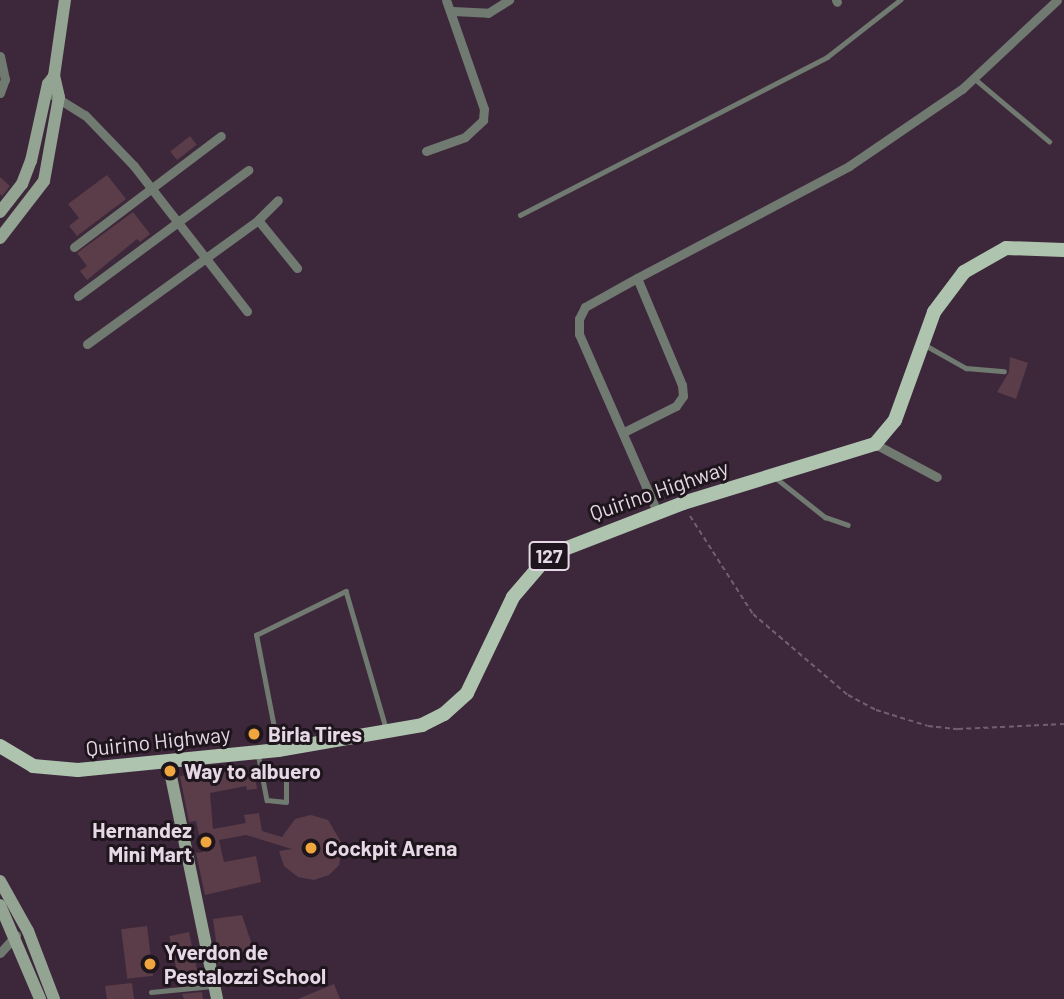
<!DOCTYPE html>
<style>
body{margin:0}
#map{position:relative;width:1064px;height:999px;overflow:hidden;background:#3d283b;font-family:Barlow,sans-serif}
div>[style]{position:absolute}
.building>*{inset:0;background:#5a3d49;transform-origin:0 0}
.path>*{height:2px;margin-top:-1px;transform-origin:0;background:repeating-linear-gradient(90deg,#715f70 0 5px,transparent 0 8.5px)}
.lane>*{height:4.5px;margin:-2.25px;padding:0 2.25px;transform-origin:2.25px;border-radius:2.25px;background:#707a70}
.street>*{height:9px;margin:-4.5px;padding:0 4.5px;transform-origin:4.5px;border-radius:4.5px;background:#707a70}
.secondary>*{height:12px;margin:-6px;padding:0 6px;transform-origin:6px;border-radius:6px;background:#94a493}
.primary>*{height:14px;margin:-7px;padding:0 7px;transform-origin:7px;border-radius:7px;background:#afc4af}
.dots>*{width:19px;height:19px;translate:-50% -50%;box-sizing:border-box;border:4px solid #1e151d;border-radius:50%}
span{translate:-50% -50%;white-space:nowrap;text-align:center;line-height:1.15;-webkit-text-stroke:6px #1e151d;paint-order:stroke}
.shield-label span{padding:2px 5px;background:#1e151d;border:2px solid;border-radius:5px;-webkit-text-stroke-width:0}
.shield-label{font-size:19px;color:#e6d9e5;font-weight:700}
.street-label{font-size:21px;color:#e6d9e5}
.poi-label{font-size:21px;color:#e6d9e5;font-weight:700}
.left{translate:0 -50%;text-align:left}
.right{translate:-100% -50%;text-align:right}
</style>
<div id="map">
<div class="building">
<div style="left:190px;top:136px;width:11px;height:25px;rotate:52deg"></div>
<div style="clip-path:polygon(107px 175px,126px 199px,77px 236px,69px 226px,79px 218px,68px 204px)"></div>
<div style="clip-path:polygon(0 177px,10px 186px,2px 196px,0 194px)"></div>
<div style="clip-path:polygon(133px 212px,150px 234px,140px 242px,137px 239px,87px 280px,80px 271px,87px 266px,77px 253px)"></div>
<div style="clip-path:polygon(1010px 357px,1028px 363px,1016px 399px,997px 392px,1009px 372px)"></div>
<div style="clip-path:polygon(239px 769px,254px 769px,257px 789px,247px 790px,246px 786px,210px 793px,213px 829px,246px 823px,244px 815px,259px 813px,262px 831px,282px 837px,295px 819px,311px 815px,328px 820px,343px 845px,339px 865px,329px 875px,314px 880px,298px 877px,284px 866px,279px 851px,292px 849px,246px 835px,219px 840px,224px 862px,256px 856px,261px 882px,205px 895px,196px 853px,203px 852px,196px 821px,189px 822px,180px 776px)"></div>
<div style="clip-path:polygon(242px 915px,254px 951px,235px 954px,228px 957px,229px 962px,219px 963px,213px 919px)"></div>
<div style="left:147px;top:926px;width:50px;height:26px;rotate:83deg"></div>
<div style="left:189px;top:932px;width:51px;height:20px;rotate:78deg"></div>
<div style="clip-path:polygon(132px 983px,134px 999px,107px 999px,105px 986px)"></div>
<div style="clip-path:polygon(334px 984px,340px 999px,298px 999px)"></div>
<div style="clip-path:polygon(202px 992px,203px 999px,184px 999px,182px 994px)"></div>
</div>
<div class="path">
<div style="left:690px;top:516px;width:117px;rotate:57.3deg"></div>
<div style="left:753px;top:614px;width:125px;rotate:40.5deg"></div>
<div style="left:848px;top:695px;width:32px;rotate:28deg"></div>
<div style="left:876px;top:710px;width:54px;rotate:17.1deg"></div>
<div style="left:928px;top:726px;width:30px;rotate:6deg"></div>
<div style="left:958px;top:729px;width:106px;rotate:-2.7deg"></div>
</div>
<div class="lane">
<div style="left:975px;top:79px;width:97px;rotate:40deg"></div>
<div style="left:520px;top:215px;width:345px;rotate:-27.2deg"></div>
<div style="left:827px;top:57px;width:93px;rotate:-38deg"></div>
<div style="left:927px;top:346px;width:45px;rotate:29.4deg"></div>
<div style="left:966px;top:368px;width:38px;rotate:5deg"></div>
<div style="left:776px;top:478px;width:63px;rotate:38.5deg"></div>
<div style="left:825px;top:517px;width:24px;rotate:19deg"></div>
<div style="left:278px;top:748px;width:115px;rotate:-101deg"></div>
<div style="left:256px;top:635px;width:100px;rotate:-26.1deg"></div>
<div style="left:346px;top:591px;width:143px;rotate:73.7deg"></div>
<div style="left:258px;top:753px;width:48px;rotate:79.2deg"></div>
<div style="left:267px;top:800px;width:19px;rotate:6deg"></div>
<div style="left:286px;top:802px;width:25px;rotate:-90deg"></div>
<div style="left:286px;top:777px;width:23px;rotate:175deg"></div>
<div style="left:151px;top:992px;width:62px;rotate:-5.5deg"></div>
</div>
<div class="street">
<div style="left:836px;top:0;width:2px;rotate:63deg"></div>
<div style="left:453px;top:11px;width:35px;rotate:3deg"></div>
<div style="left:488px;top:13px;width:25px;rotate:-32deg"></div>
<div style="left:0;top:56px;width:24px;rotate:78deg"></div>
<div style="left:5px;top:79px;width:15px;rotate:110deg"></div>
<div style="left:54px;top:96px;width:36px;rotate:32deg"></div>
<div style="left:85px;top:115px;width:71px;rotate:46.1deg"></div>
<div style="left:134px;top:166px;width:184px;rotate:52.1deg"></div>
<div style="left:426px;top:151px;width:41px;rotate:-19.7deg"></div>
<div style="left:465px;top:137px;width:25px;rotate:-43deg"></div>
<div style="left:483px;top:120px;width:11px;rotate:-85deg"></div>
<div style="left:484px;top:109px;width:115px;rotate:-109.2deg"></div>
<div style="left:258px;top:220px;width:62px;rotate:50.9deg"></div>
<div style="left:74px;top:247px;width:184px;rotate:-37.1deg"></div>
<div style="left:637px;top:278px;width:240px;rotate:-27.8deg"></div>
<div style="left:849px;top:166px;width:137px;rotate:-34.3deg"></div>
<div style="left:962px;top:89px;width:130px;rotate:-43.1deg"></div>
<div style="left:78px;top:296px;width:212px;rotate:-36.5deg"></div>
<div style="left:87px;top:344px;width:211px;rotate:-35.9deg"></div>
<div style="left:258px;top:220px;width:28px;rotate:-45deg"></div>
<div style="left:624px;top:432px;width:58px;rotate:-26.6deg"></div>
<div style="left:676px;top:406px;width:12px;rotate:-55deg"></div>
<div style="left:683px;top:396px;width:11px;rotate:-95deg"></div>
<div style="left:682px;top:385px;width:116px;rotate:-112.8deg"></div>
<div style="left:637px;top:278px;width:60px;rotate:150.9deg"></div>
<div style="left:585px;top:307px;width:13px;rotate:117deg"></div>
<div style="left:579px;top:319px;width:15px;rotate:90deg"></div>
<div style="left:579px;top:334px;width:194px;rotate:66.3deg"></div>
<div style="left:875px;top:444px;width:70px;rotate:28deg"></div>
<div style="left:0;top:953px;width:24px;rotate:-48deg"></div>
</div>
<div class="secondary">
<div style="left:0;top:212px;width:36px;rotate:-52deg"></div>
<div style="left:22px;top:184px;width:25px;rotate:-69deg"></div>
<div style="left:31px;top:161px;width:79px;rotate:-77.6deg"></div>
<div style="left:48px;top:84px;width:10px;rotate:-53deg"></div>
<div style="left:54px;top:76px;width:77px;rotate:-81.8deg"></div>
<div style="left:0;top:238px;width:72px;rotate:-52.3deg"></div>
<div style="left:44px;top:181px;width:85px;rotate:-79.9deg"></div>
<div style="left:59px;top:97px;width:22px;rotate:-103deg"></div>
<div style="left:168px;top:762px;width:242px;rotate:78.3deg"></div>
<div style="left:0;top:881px;width:57px;rotate:60.8deg"></div>
<div style="left:28px;top:931px;width:73px;rotate:69.1deg"></div>
<div style="left:0;top:905px;width:102px;rotate:66.9deg"></div>
</div>
<div class="primary">
<div style="left:0;top:746px;width:39px;rotate:31deg"></div>
<div style="left:33px;top:766px;width:45px;rotate:5.1deg"></div>
<div style="left:78px;top:770px;width:201px;rotate:-5.7deg"></div>
<div style="left:278px;top:750px;width:146px;rotate:-9.8deg"></div>
<div style="left:422px;top:725px;width:25px;rotate:-27deg"></div>
<div style="left:444px;top:714px;width:31px;rotate:-42deg"></div>
<div style="left:467px;top:693px;width:106px;rotate:-64.4deg"></div>
<div style="left:513px;top:597px;width:55px;rotate:-49.4deg"></div>
<div style="left:549px;top:555px;width:144px;rotate:-21.2deg"></div>
<div style="left:683px;top:503px;width:201px;rotate:-17.1deg"></div>
<div style="left:875px;top:444px;width:31px;rotate:-50deg"></div>
<div style="left:895px;top:420px;width:115px;rotate:-70.1deg"></div>
<div style="left:934px;top:312px;width:50px;rotate:-53.1deg"></div>
<div style="left:964px;top:272px;width:48px;rotate:-29.7deg"></div>
<div style="left:1006px;top:248px;width:58px;rotate:2deg"></div>
</div>
<div class="dots">
<div style="left:254px;top:734px;background:#f0a63e"></div>
<div style="left:170px;top:771px;background:#f0a63e"></div>
<div style="left:206px;top:842px;background:#f0a63e"></div>
<div style="left:311px;top:848px;background:#f0a63e"></div>
<div style="left:150px;top:964px;background:#f0a63e"></div>
</div>
<div class="shield-label">
<span style="left:549px;top:556px">127</span>
</div>
<div class="street-label">
<span style="left:659px;top:490px;rotate:-19deg">Quirino Highway</span>
<span style="left:158px;top:741px;rotate:-6deg">Quirino Highway</span>
</div>
<div class="poi-label">
<span class="left" style="left:268px;top:734px">Birla Tires</span>
<span class="left" style="left:184px;top:771px">Way to albuero</span>
<span class="right" style="left:192px;top:842px">Hernandez<br>Mini Mart</span>
<span class="left" style="left:325px;top:848px">Cockpit Arena</span>
<span class="left" style="left:164px;top:964px">Yverdon de<br>Pestalozzi School</span>
</div>
</div>
